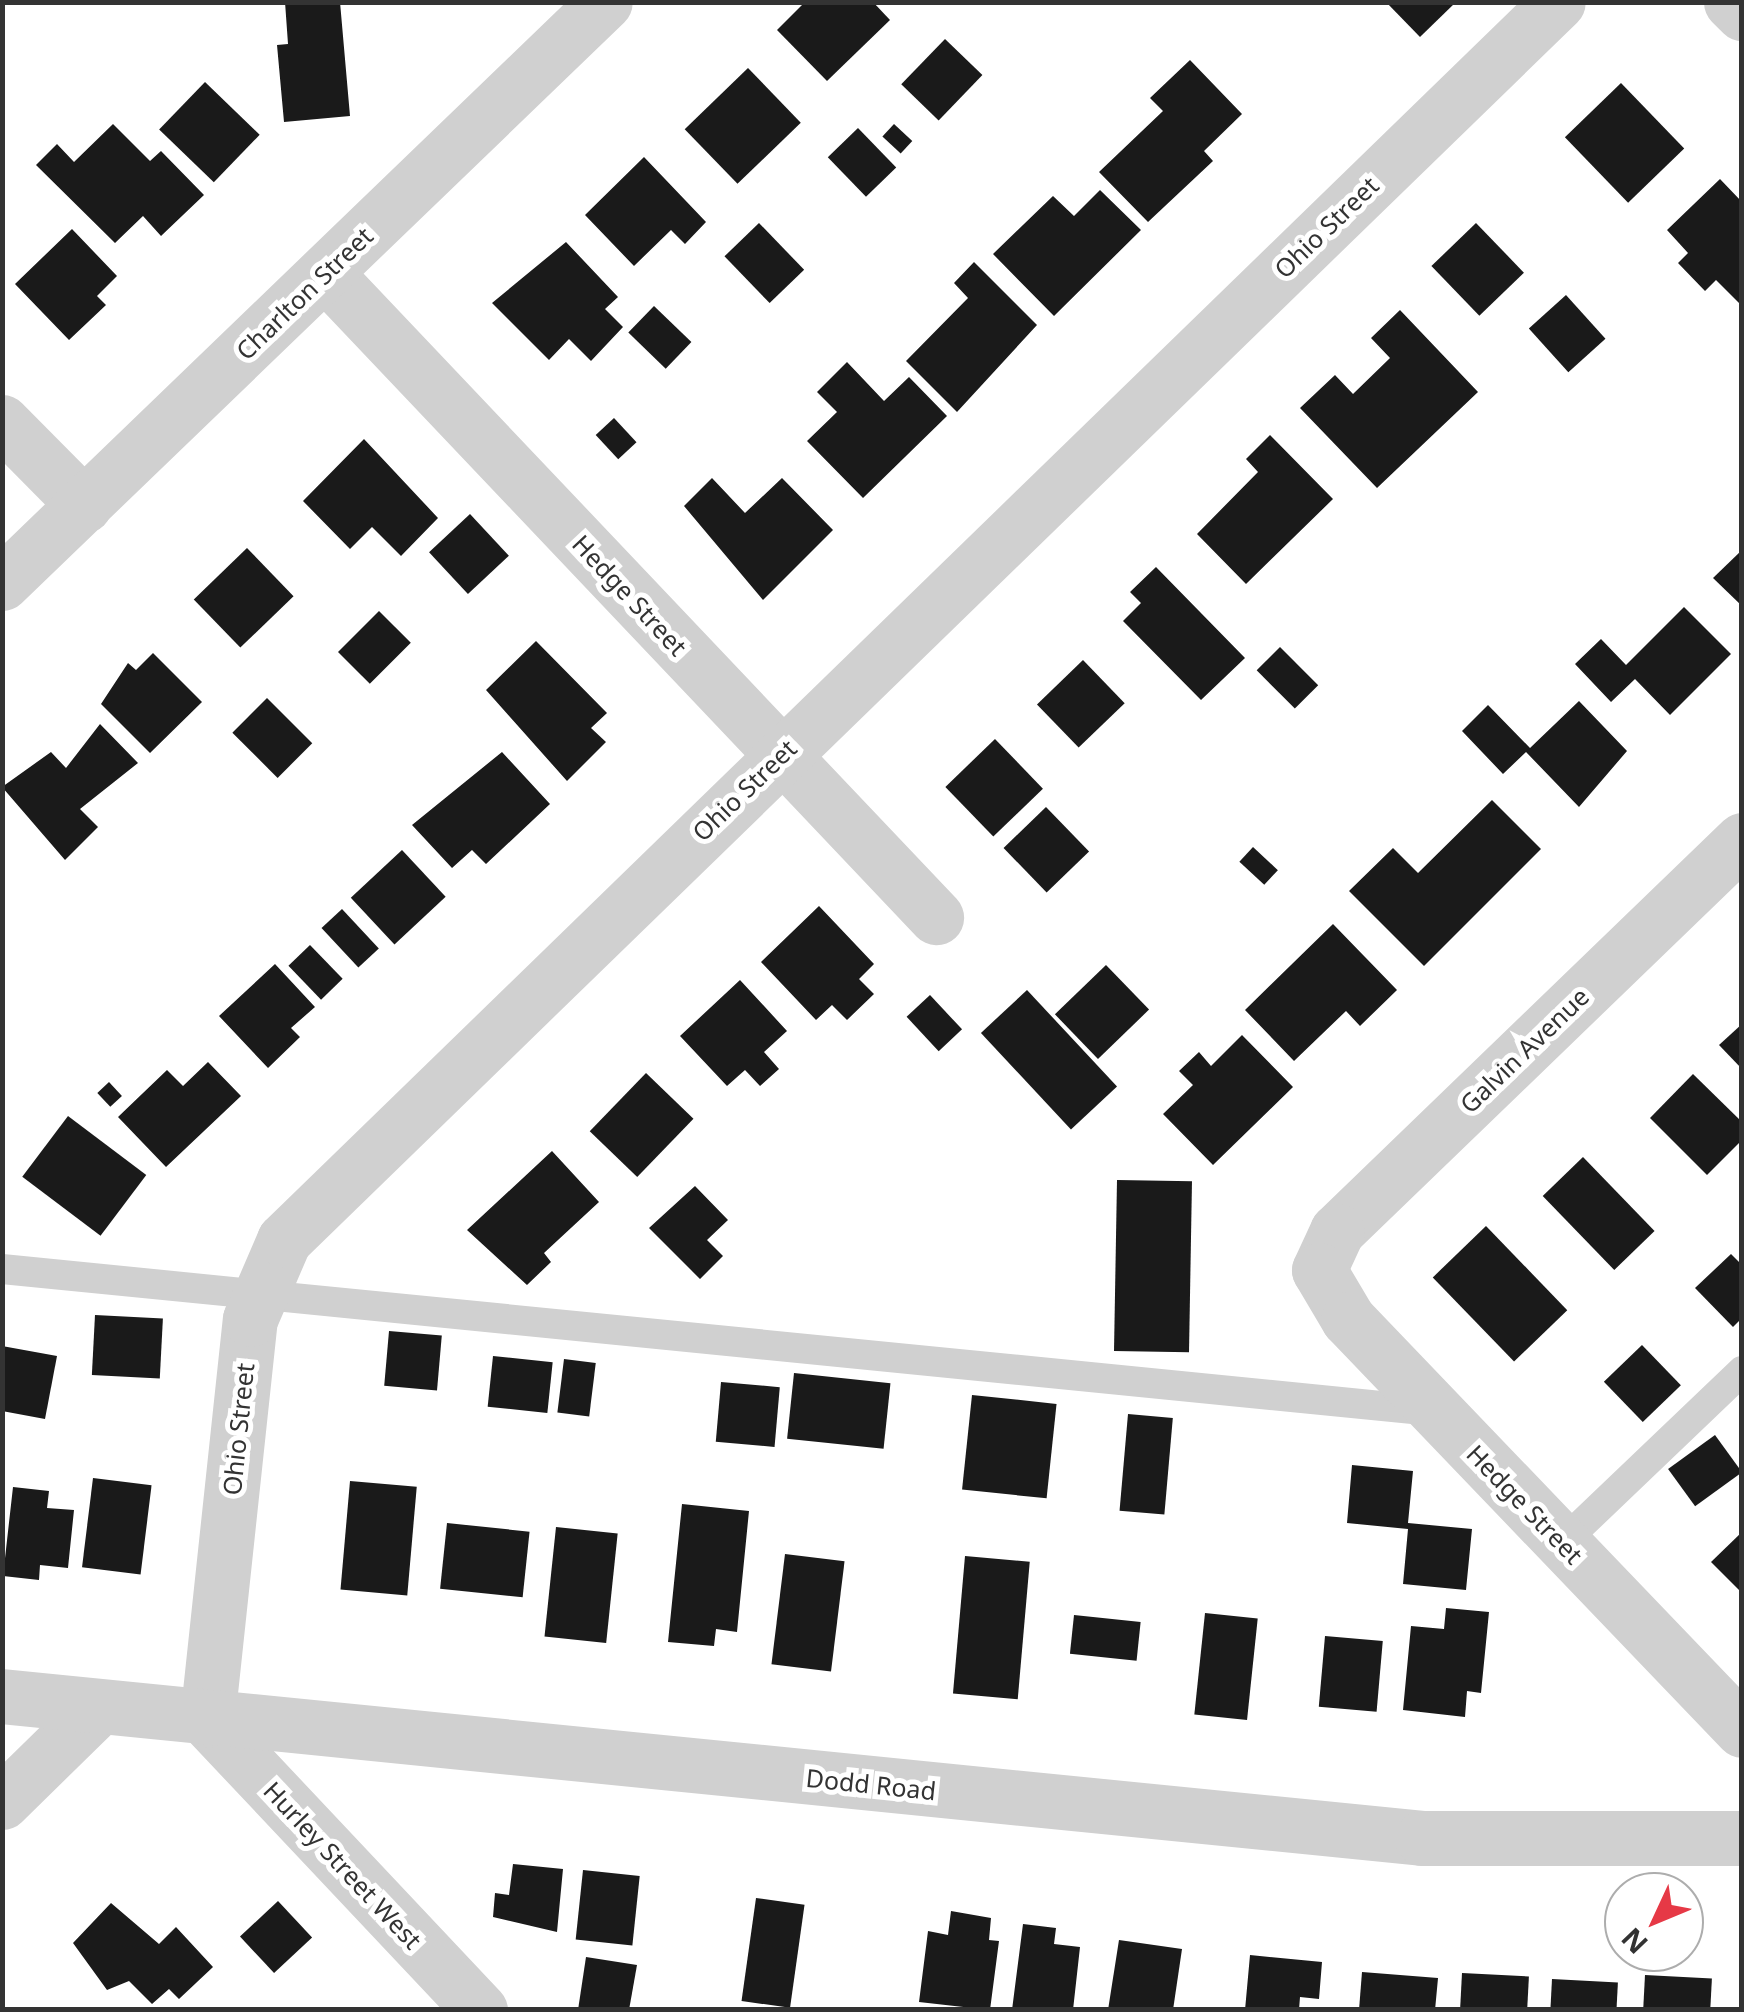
<!DOCTYPE html>
<style>
body{margin:0}
#map{position:relative;width:1744px;height:2012px;overflow:hidden;background:#fff;font-family:"Noto Sans",sans-serif}
div>[style]{position:absolute}
.building>*{inset:0;background:#1a1a1a;transform-origin:0 0}
.service>*{height:30px;margin:-15px;padding:0 15px;transform-origin:15px;border-radius:15px;background:#d0d0d0}
.minor>*{height:55px;margin:-27.5px;padding:0 27.5px;transform-origin:27.5px;border-radius:27.5px;background:#d0d0d0}
.tertiary>*{height:55px;margin:-27.5px;padding:0 27.5px;transform-origin:27.5px;border-radius:27.5px;background:#d0d0d0}
span{translate:-50% -50%;white-space:nowrap;text-align:center;line-height:1.15;-webkit-text-stroke:10px #fff;paint-order:stroke}
.street-label{font-size:25px;color:#333}
.frame{position:absolute;inset:0;border:5px solid #333;pointer-events:none}
.north{position:absolute;left:1604px;top:1872px;width:100px;height:100px;box-sizing:border-box;background:#fff;border:2px solid #adadad;border-radius:50%;rotate:226deg;font-size:28px;font-weight:700;line-height:40px;text-align:center;color:#333}
.north::after{content:'';display:block;margin:auto;width:35px;height:45px;background:#e63946;clip-path:polygon(50% 0,100% 100%,50% 72%,0 100%)}
</style>
<div id="map">
<div class="building">
<div style="clip-path:polygon(285px 2px,340px 2px,350px 116px,284px 122px,277px 45px,288px 44px)"></div>
<div style="clip-path:polygon(805px 2px,873px 2px,890px 20px,827px 81px,777px 30px)"></div>
<div style="clip-path:polygon(1386px 2px,1456px 2px,1420px 37px)"></div>
<div style="left:945px;top:39px;width:52px;height:63px;rotate:44deg"></div>
<div style="clip-path:polygon(1190px 60px,1242px 114px,1204px 151px,1213px 161px,1148px 222px,1099px 172px,1163px 111px,1150px 98px)"></div>
<div style="left:748px;top:68px;width:76px;height:88px;rotate:46deg"></div>
<div style="left:205px;top:82px;width:76px;height:66px;rotate:44deg"></div>
<div style="left:1621px;top:83px;width:91px;height:78px;rotate:46deg"></div>
<div style="clip-path:polygon(113px 124px,150px 161px,161px 151px,204px 195px,161px 236px,143px 216px,115px 243px,36px 165px,57px 144px,74px 162px)"></div>
<div style="left:894px;top:124px;width:25px;height:17px;rotate:43deg"></div>
<div style="left:858px;top:128px;width:55px;height:42px;rotate:46deg"></div>
<div style="clip-path:polygon(644px 157px,706px 222px,685px 244px,671px 230px,634px 266px,585px 215px)"></div>
<div style="clip-path:polygon(1720px 179px,1742px 202px,1742px 306px,1716px 280px,1705px 291px,1678px 263px,1688px 253px,1667px 230px)"></div>
<div style="clip-path:polygon(1100px 190px,1141px 230px,1054px 316px,993px 254px,1053px 196px,1074px 216px)"></div>
<div style="left:759px;top:223px;width:65px;height:48px;rotate:46deg"></div>
<div style="left:1476px;top:223px;width:69px;height:62px;rotate:46deg"></div>
<div style="clip-path:polygon(72px 229px,117px 276px,97px 296px,106px 305px,69px 340px,15px 284px)"></div>
<div style="clip-path:polygon(566px 242px,618px 297px,605px 309px,623px 327px,591px 361px,569px 339px,549px 360px,492px 303px)"></div>
<div style="clip-path:polygon(974px 262px,1037px 325px,957px 412px,906px 361px,968px 298px,954px 283px)"></div>
<div style="left:1566px;top:295px;width:59px;height:50px;rotate:48deg"></div>
<div style="left:654px;top:306px;width:52px;height:37px;rotate:44deg"></div>
<div style="clip-path:polygon(1400px 310px,1478px 392px,1377px 488px,1300px 408px,1335px 375px,1353px 394px,1390px 358px,1371px 338px)"></div>
<div style="clip-path:polygon(847px 362px,884px 401px,909px 377px,947px 416px,863px 498px,807px 441px,837px 412px,817px 392px)"></div>
<div style="left:614px;top:418px;width:33px;height:25px;rotate:47deg"></div>
<div style="clip-path:polygon(1270px 435px,1333px 499px,1246px 584px,1197px 534px,1258px 472px,1246px 459px)"></div>
<div style="clip-path:polygon(364px 439px,438px 518px,401px 556px,372px 527px,350px 549px,303px 501px)"></div>
<div style="clip-path:polygon(712px 478px,745px 513px,782px 478px,833px 530px,763px 600px,684px 506px)"></div>
<div style="left:470px;top:514px;width:57px;height:56px;rotate:47deg"></div>
<div style="left:247px;top:548px;width:67px;height:74px;rotate:46deg"></div>
<div style="clip-path:polygon(1742px 550px,1742px 606px,1713px 578px)"></div>
<div style="clip-path:polygon(1156px 567px,1245px 658px,1201px 700px,1123px 621px,1141px 603px,1130px 592px)"></div>
<div style="clip-path:polygon(1684px 607px,1731px 654px,1670px 715px,1635px 679px,1611px 702px,1575px 664px,1601px 639px,1626px 665px)"></div>
<div style="left:379px;top:611px;width:45px;height:58px;rotate:45deg"></div>
<div style="clip-path:polygon(536px 641px,607px 713px,591px 728px,606px 742px,567px 781px,486px 690px)"></div>
<div style="left:1280px;top:647px;width:54px;height:33px;rotate:45deg"></div>
<div style="clip-path:polygon(153px 653px,202px 702px,150px 753px,101px 704px,128px 663px,136px 670px)"></div>
<div style="left:1083px;top:660px;width:60px;height:64px;rotate:46deg"></div>
<div style="left:267px;top:698px;width:64px;height:49px;rotate:45deg"></div>
<div style="clip-path:polygon(1579px 701px,1627px 751px,1579px 807px,1526px 752px,1503px 774px,1462px 731px,1488px 705px,1530px 748px)"></div>
<div style="clip-path:polygon(100px 724px,138px 763px,80px 809px,98px 827px,65px 860px,2px 787px,51px 752px,66px 768px)"></div>
<div style="left:995px;top:739px;width:69px;height:69px;rotate:46deg"></div>
<div style="clip-path:polygon(502px 752px,550px 804px,486px 864px,472px 850px,452px 868px,412px 825px)"></div>
<div style="clip-path:polygon(1492px 800px,1541px 849px,1424px 966px,1349px 891px,1393px 848px,1418px 873px)"></div>
<div style="left:1046px;top:807px;width:62px;height:59px;rotate:46deg"></div>
<div style="left:1253px;top:847px;width:34px;height:20px;rotate:43deg"></div>
<div style="left:402px;top:850px;width:64px;height:70px;rotate:47deg"></div>
<div style="clip-path:polygon(819px 906px,874px 964px,859px 979px,874px 994px,847px 1020px,832px 1005px,816px 1020px,761px 962px)"></div>
<div style="left:342px;top:909px;width:54px;height:28px;rotate:47deg"></div>
<div style="clip-path:polygon(1333px 924px,1397px 990px,1360px 1026px,1346px 1011px,1294px 1061px,1245px 1010px)"></div>
<div style="left:310px;top:945px;width:47px;height:30px;rotate:46deg"></div>
<div style="clip-path:polygon(275px 964px,315px 1007px,291px 1028px,300px 1037px,268px 1068px,219px 1016px)"></div>
<div style="left:1106px;top:965px;width:62px;height:71px;rotate:46deg"></div>
<div style="clip-path:polygon(740px 980px,787px 1031px,764px 1052px,779px 1069px,760px 1086px,745px 1070px,727px 1086px,680px 1036px)"></div>
<div style="left:1027px;top:990px;width:132px;height:63px;rotate:47deg"></div>
<div style="left:930px;top:995px;width:47px;height:32px;rotate:47deg"></div>
<div style="clip-path:polygon(1742px 1024px,1742px 1069px,1719px 1045px)"></div>
<div style="clip-path:polygon(1242px 1035px,1293px 1087px,1213px 1165px,1163px 1114px,1193px 1085px,1179px 1071px,1199px 1052px,1211px 1066px)"></div>
<div style="clip-path:polygon(208px 1062px,241px 1096px,166px 1167px,118px 1117px,167px 1070px,183px 1086px)"></div>
<div style="left:646px;top:1073px;width:66px;height:81px;rotate:44deg"></div>
<div style="clip-path:polygon(1693px 1074px,1742px 1122px,1742px 1140px,1707px 1175px,1650px 1118px)"></div>
<div style="left:109px;top:1082px;width:19px;height:16px;rotate:47deg"></div>
<div style="left:68px;top:1116px;width:98px;height:76px;rotate:37deg"></div>
<div style="clip-path:polygon(552px 1151px,599px 1202px,544px 1253px,551px 1262px,527px 1285px,467px 1230px)"></div>
<div style="left:1583px;top:1157px;width:103px;height:56px;rotate:46deg"></div>
<div style="left:1117px;top:1180px;width:75px;height:171px;rotate:1deg"></div>
<div style="clip-path:polygon(695px 1186px,728px 1220px,707px 1240px,723px 1256px,700px 1279px,649px 1228px)"></div>
<div style="left:1486px;top:1226px;width:117px;height:74px;rotate:46deg"></div>
<div style="clip-path:polygon(1731px 1254px,1742px 1265px,1742px 1318px,1733px 1327px,1695px 1288px)"></div>
<div style="left:95px;top:1315px;width:68px;height:60px;rotate:3deg"></div>
<div style="left:389px;top:1331px;width:53px;height:55px;rotate:5deg"></div>
<div style="left:1642px;top:1345px;width:56px;height:53px;rotate:46deg"></div>
<div style="clip-path:polygon(2px 1346px,57px 1356px,45px 1419px,2px 1411px)"></div>
<div style="left:493px;top:1356px;width:60px;height:51px;rotate:6deg"></div>
<div style="left:564px;top:1359px;width:32px;height:54px;rotate:7deg"></div>
<div style="left:794px;top:1373px;width:97px;height:66px;rotate:6deg"></div>
<div style="left:721px;top:1382px;width:59px;height:60px;rotate:5deg"></div>
<div style="left:972px;top:1395px;width:85px;height:95px;rotate:6deg"></div>
<div style="left:1128px;top:1414px;width:45px;height:97px;rotate:5deg"></div>
<div style="left:1715px;top:1435px;width:46px;height:58px;rotate:54deg"></div>
<div style="clip-path:polygon(1352px 1465px,1413px 1471px,1408px 1523px,1472px 1529px,1466px 1590px,1403px 1584px,1408px 1529px,1347px 1523px)"></div>
<div style="left:93px;top:1478px;width:59px;height:90px;rotate:7deg"></div>
<div style="left:350px;top:1481px;width:67px;height:109px;rotate:5deg"></div>
<div style="clip-path:polygon(13px 1487px,49px 1491px,47px 1508px,74px 1510px,68px 1568px,40px 1565px,39px 1580px,3px 1576px)"></div>
<div style="clip-path:polygon(682px 1504px,749px 1511px,737px 1632px,716px 1629px,714px 1646px,668px 1642px)"></div>
<div style="left:447px;top:1523px;width:83px;height:66px;rotate:6deg"></div>
<div style="left:556px;top:1527px;width:62px;height:110px;rotate:6deg"></div>
<div style="clip-path:polygon(1742px 1532px,1742px 1593px,1711px 1562px)"></div>
<div style="left:785px;top:1554px;width:60px;height:111px;rotate:7deg"></div>
<div style="left:965px;top:1556px;width:65px;height:138px;rotate:5deg"></div>
<div style="clip-path:polygon(1446px 1608px,1489px 1612px,1481px 1693px,1467px 1691px,1465px 1717px,1403px 1710px,1411px 1626px,1444px 1629px)"></div>
<div style="left:1205px;top:1613px;width:53px;height:102px;rotate:6deg"></div>
<div style="left:1074px;top:1615px;width:67px;height:39px;rotate:6deg"></div>
<div style="left:1325px;top:1636px;width:58px;height:71px;rotate:5deg"></div>
<div style="clip-path:polygon(513px 1864px,563px 1869px,557px 1932px,493px 1917px,495px 1893px,509px 1895px)"></div>
<div style="left:583px;top:1870px;width:57px;height:70px;rotate:6deg"></div>
<div style="left:756px;top:1898px;width:49px;height:104px;rotate:8deg"></div>
<div style="left:278px;top:1901px;width:50px;height:52px;rotate:47deg"></div>
<div style="clip-path:polygon(111px 1903px,159px 1944px,176px 1927px,213px 1967px,179px 1999px,169px 1989px,152px 2004px,129px 1981px,107px 1990px,73px 1943px)"></div>
<div style="clip-path:polygon(951px 1911px,991px 1918px,989px 1940px,999px 1941px,990px 2010px,919px 2002px,928px 1931px,948px 1935px)"></div>
<div style="clip-path:polygon(1023px 1924px,1056px 1928px,1054px 1944px,1080px 1947px,1073px 2010px,1012px 2010px)"></div>
<div style="clip-path:polygon(1119px 1940px,1182px 1949px,1173px 2010px,1108px 2010px)"></div>
<div style="clip-path:polygon(1250px 1955px,1322px 1962px,1319px 1999px,1300px 1997px,1299px 2010px,1245px 2010px)"></div>
<div style="clip-path:polygon(586px 1957px,637px 1965px,629px 2010px,578px 2010px)"></div>
<div style="clip-path:polygon(1362px 1972px,1438px 1978px,1435px 2010px,1359px 2010px)"></div>
<div style="left:1462px;top:1973px;width:67px;height:37px;rotate:3deg"></div>
<div style="left:1645px;top:1975px;width:67px;height:35px;rotate:3deg"></div>
<div style="left:1552px;top:1979px;width:66px;height:31px;rotate:3deg"></div>
</div>
<div class="service">
<div style="left:2px;top:1269px;width:1438px;rotate:5.67deg"></div>
<div style="left:1562px;top:1543px;width:249px;rotate:-43.7deg"></div>
</div>
<div class="minor">
<div style="left:1731px;top:2px;width:16px;rotate:45deg"></div>
<div style="left:325px;top:273px;width:888px;rotate:46.51deg"></div>
<div style="left:2px;top:422px;width:117px;rotate:45.3deg"></div>
<div style="left:1742px;top:840px;width:563px;rotate:136.01deg"></div>
<div style="left:1337px;top:1231px;width:43px;rotate:114.8deg"></div>
<div style="left:1319px;top:1270px;width:57px;rotate:59.4deg"></div>
<div style="left:1348px;top:1319px;width:569px;rotate:46.21deg"></div>
<div style="left:2px;top:1802px;width:136px;rotate:-44.4deg"></div>
<div style="left:480px;top:2010px;width:398px;rotate:-133.3deg"></div>
<div style="left:207px;top:1720px;width:403px;rotate:-83.9deg"></div>
<div style="left:250px;top:1319px;width:86px;rotate:-66.7deg"></div>
<div style="left:284px;top:1240px;width:1776px;rotate:-44.18deg"></div>
</div>
<div class="tertiary">
<div style="left:2px;top:583px;width:837px;rotate:-43.94deg"></div>
<div style="left:2px;top:1696px;width:1427px;rotate:5.71deg"></div>
<div style="left:1422px;top:1838px;width:320px"></div>
</div>
<div class="street-label">
<span style="left:1326px;top:227px;rotate:-44deg">Ohio Street</span>
<span style="left:304px;top:293px;rotate:-44deg">Charlton Street</span>
<span style="left:630px;top:595px;rotate:47deg">Hedge Street</span>
<span style="left:744px;top:790px;rotate:-44deg">Ohio Street</span>
<span style="left:1524px;top:1050px;rotate:-44deg">Galvin Avenue</span>
<span style="left:238px;top:1429px;rotate:-84deg">Ohio Street</span>
<span style="left:1525px;top:1504px;rotate:46deg">Hedge Street</span>
<span style="left:871px;top:1784px;rotate:6deg">Dodd Road</span>
<span style="left:343px;top:1865px;rotate:47deg">Hurley Street West</span>
</div>
<div class="frame"></div>
<div class="north">N</div>
</div>
